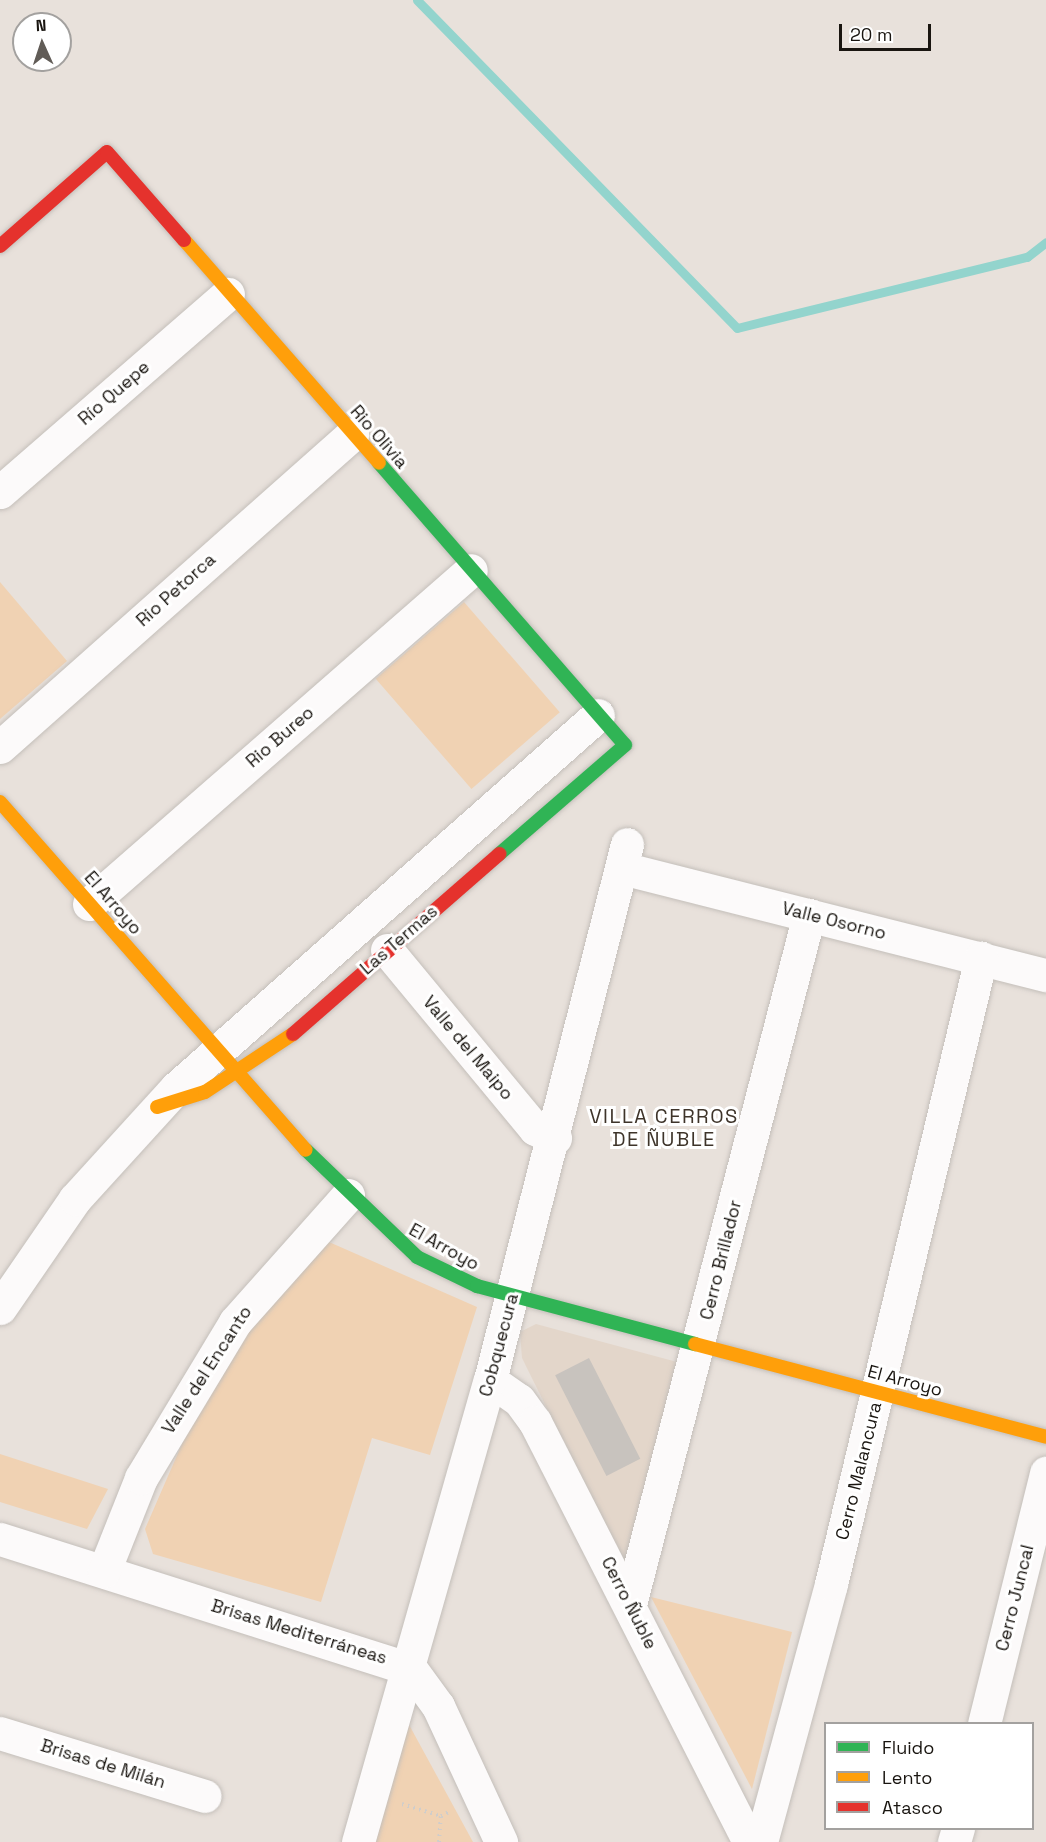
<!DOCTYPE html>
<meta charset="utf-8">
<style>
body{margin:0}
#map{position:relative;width:1046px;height:1842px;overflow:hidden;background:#e8e1db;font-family:"Space Grotesk",sans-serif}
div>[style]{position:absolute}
.built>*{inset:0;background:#e3d6ca}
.green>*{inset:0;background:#f0d2b3;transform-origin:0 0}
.stream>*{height:9px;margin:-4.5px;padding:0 4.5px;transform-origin:4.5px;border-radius:4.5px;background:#93d4cd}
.building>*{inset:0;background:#c8c3be;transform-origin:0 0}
.path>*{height:4px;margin-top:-2px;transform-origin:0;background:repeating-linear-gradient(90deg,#cfcdcb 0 1.5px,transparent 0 6px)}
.roads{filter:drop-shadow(0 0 2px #c4bfba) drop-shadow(0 0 2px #c4bfba)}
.street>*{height:33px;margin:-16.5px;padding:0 16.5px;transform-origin:16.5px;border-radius:16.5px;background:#fcfafa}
.fast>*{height:14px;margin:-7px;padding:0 7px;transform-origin:7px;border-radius:7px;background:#30b455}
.slow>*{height:14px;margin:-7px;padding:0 7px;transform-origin:7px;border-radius:7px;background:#ff9f0a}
.jam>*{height:14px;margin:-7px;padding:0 7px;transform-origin:7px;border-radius:7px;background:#e5322d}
span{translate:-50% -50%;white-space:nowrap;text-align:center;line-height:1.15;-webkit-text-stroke:6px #fff;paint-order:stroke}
.street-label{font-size:18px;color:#191510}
.neighbourhood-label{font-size:20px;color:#3e342a;letter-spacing:1.5px}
.legend{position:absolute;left:824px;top:1722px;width:210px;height:108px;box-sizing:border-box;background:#fff;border:2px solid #a3a19f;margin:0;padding:8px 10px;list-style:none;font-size:18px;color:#191510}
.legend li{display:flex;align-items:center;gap:12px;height:30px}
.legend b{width:30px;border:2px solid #a3a19f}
.north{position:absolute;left:12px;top:12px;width:60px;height:60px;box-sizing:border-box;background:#fff;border:2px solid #a3a19f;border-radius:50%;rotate:357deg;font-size:16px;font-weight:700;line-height:24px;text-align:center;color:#191510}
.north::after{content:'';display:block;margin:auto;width:21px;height:27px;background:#615c57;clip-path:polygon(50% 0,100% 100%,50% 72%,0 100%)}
.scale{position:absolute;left:839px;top:24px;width:92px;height:27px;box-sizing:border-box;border:3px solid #191510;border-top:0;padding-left:8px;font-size:18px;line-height:21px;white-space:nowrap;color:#191510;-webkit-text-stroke:4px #fff;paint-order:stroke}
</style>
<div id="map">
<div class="built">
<div style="clip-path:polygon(536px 1324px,677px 1362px,634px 1557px,622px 1560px,522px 1358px,520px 1332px)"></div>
</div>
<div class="green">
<div style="clip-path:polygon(0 582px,67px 661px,0 719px)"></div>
<div style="left:464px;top:602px;width:146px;height:117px;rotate:49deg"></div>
<div style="clip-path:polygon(329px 1242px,477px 1307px,430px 1455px,372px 1438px,321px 1602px,153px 1554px,145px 1529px,195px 1414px,220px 1371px,299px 1260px)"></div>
<div style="clip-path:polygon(0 1454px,108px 1489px,87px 1529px,0 1502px)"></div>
<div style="clip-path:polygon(651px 1597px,792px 1632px,752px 1789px)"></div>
<div style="clip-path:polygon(407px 1721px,473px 1842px,370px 1842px)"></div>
</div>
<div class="stream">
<div style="left:417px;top:0;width:458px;rotate:45.7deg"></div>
<div style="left:737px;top:328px;width:299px;rotate:-13.8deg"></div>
<div style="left:1027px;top:257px;width:24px;rotate:-38deg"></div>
</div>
<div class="building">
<div style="left:589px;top:1358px;width:113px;height:38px;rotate:63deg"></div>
</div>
<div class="path">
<div style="left:402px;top:1804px;width:41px;rotate:17.1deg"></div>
<div style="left:441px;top:1816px;width:11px;rotate:-27deg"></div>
<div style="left:439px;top:1842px;width:26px;rotate:-86deg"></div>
</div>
<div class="roads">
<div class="street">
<div style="left:0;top:492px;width:302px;rotate:-41deg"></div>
<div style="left:0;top:747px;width:471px;rotate:-41.6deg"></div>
<div style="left:622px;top:868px;width:437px;rotate:14.2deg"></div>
<div style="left:89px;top:904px;width:507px;rotate:-41.16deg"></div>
<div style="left:387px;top:950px;width:232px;rotate:50.4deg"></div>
<div style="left:535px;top:1129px;width:22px;rotate:24deg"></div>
<div style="left:0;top:1308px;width:132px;rotate:-55.5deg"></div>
<div style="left:75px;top:1199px;width:150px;rotate:-47.7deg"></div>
<div style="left:176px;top:1088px;width:563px;rotate:-41.47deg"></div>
<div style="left:490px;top:1380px;width:35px;rotate:35deg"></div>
<div style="left:519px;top:1400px;width:27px;rotate:54deg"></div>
<div style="left:535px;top:1422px;width:471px;rotate:63deg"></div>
<div style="left:0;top:1539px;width:431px;rotate:17.6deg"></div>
<div style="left:411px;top:1669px;width:46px;rotate:53.9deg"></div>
<div style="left:438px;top:1706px;width:150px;rotate:65.1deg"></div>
<div style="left:104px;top:1571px;width:100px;rotate:-68.3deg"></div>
<div style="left:141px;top:1478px;width:182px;rotate:-58.9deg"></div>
<div style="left:235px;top:1322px;width:170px;rotate:-48.3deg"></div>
<div style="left:630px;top:1604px;width:712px;rotate:-75.44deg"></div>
<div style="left:984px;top:1724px;width:259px;rotate:-76.1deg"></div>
<div style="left:0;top:1733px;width:214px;rotate:17.1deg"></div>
<div style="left:358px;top:1842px;width:480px;rotate:-74.1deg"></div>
<div style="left:490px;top:1380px;width:553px;rotate:-75.66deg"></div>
<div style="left:761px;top:1842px;width:267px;rotate:-74.8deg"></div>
<div style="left:831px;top:1584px;width:644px;rotate:-76.53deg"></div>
<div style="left:954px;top:1842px;width:15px;rotate:-74deg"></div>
</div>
<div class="fast">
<div style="left:379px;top:463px;width:374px;rotate:48.9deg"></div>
<div style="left:625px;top:745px;width:167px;rotate:139.1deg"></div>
<div style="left:306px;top:1150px;width:154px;rotate:43.9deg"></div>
<div style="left:417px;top:1257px;width:67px;rotate:25.8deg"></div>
<div style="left:477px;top:1286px;width:226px;rotate:14.9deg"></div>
</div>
<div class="slow">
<div style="left:184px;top:240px;width:296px;rotate:48.8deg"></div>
<div style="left:0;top:802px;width:463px;rotate:48.7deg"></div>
<div style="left:157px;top:1107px;width:50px;rotate:-17.4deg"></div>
<div style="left:205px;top:1092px;width:105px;rotate:-33.4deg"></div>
<div style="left:695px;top:1344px;width:363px;rotate:14.8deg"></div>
</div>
<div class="jam">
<div style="left:0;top:246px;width:142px;rotate:-41.3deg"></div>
<div style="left:107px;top:152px;width:117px;rotate:48.8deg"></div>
<div style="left:293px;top:1034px;width:274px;rotate:-41.1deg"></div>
</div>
</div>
<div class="street-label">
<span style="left:114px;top:393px;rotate:-41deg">Río Quepe</span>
<span style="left:379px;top:437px;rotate:49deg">Rio Olivia</span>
<span style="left:176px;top:590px;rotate:-42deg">Rio Petorca</span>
<span style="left:280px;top:737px;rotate:-41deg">Rio Bureo</span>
<span style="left:113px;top:903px;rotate:49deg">El Arroyo</span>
<span style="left:834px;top:921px;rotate:14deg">Valle Osorno</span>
<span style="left:399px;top:940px;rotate:-41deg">Las Termas</span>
<span style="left:468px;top:1048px;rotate:50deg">Valle del Maipo</span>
<span style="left:444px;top:1247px;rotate:29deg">El Arroyo</span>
<span style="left:721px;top:1260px;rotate:-76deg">Cerro Brillador</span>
<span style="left:499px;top:1345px;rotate:-75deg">Cobquecura</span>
<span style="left:207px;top:1370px;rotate:-57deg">Valle del Encanto</span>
<span style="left:905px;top:1381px;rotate:15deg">El Arroyo</span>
<span style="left:859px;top:1471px;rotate:-76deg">Cerro Malancura</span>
<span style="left:1015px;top:1598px;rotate:-76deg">Cerro Juncal</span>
<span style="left:629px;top:1603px;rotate:63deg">Cerro Ñuble</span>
<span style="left:299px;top:1632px;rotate:17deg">Brisas Mediterráneas</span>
<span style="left:103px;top:1764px;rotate:17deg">Brisas de Milán</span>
</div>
<div class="neighbourhood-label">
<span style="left:664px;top:1128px">VILLA CERROS<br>DE ÑUBLE</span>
</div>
<ul class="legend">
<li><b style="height:8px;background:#30b455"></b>Fluido</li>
<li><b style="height:8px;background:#ff9f0a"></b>Lento</li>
<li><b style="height:8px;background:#e5322d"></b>Atasco</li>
</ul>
<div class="north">N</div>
<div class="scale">20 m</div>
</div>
